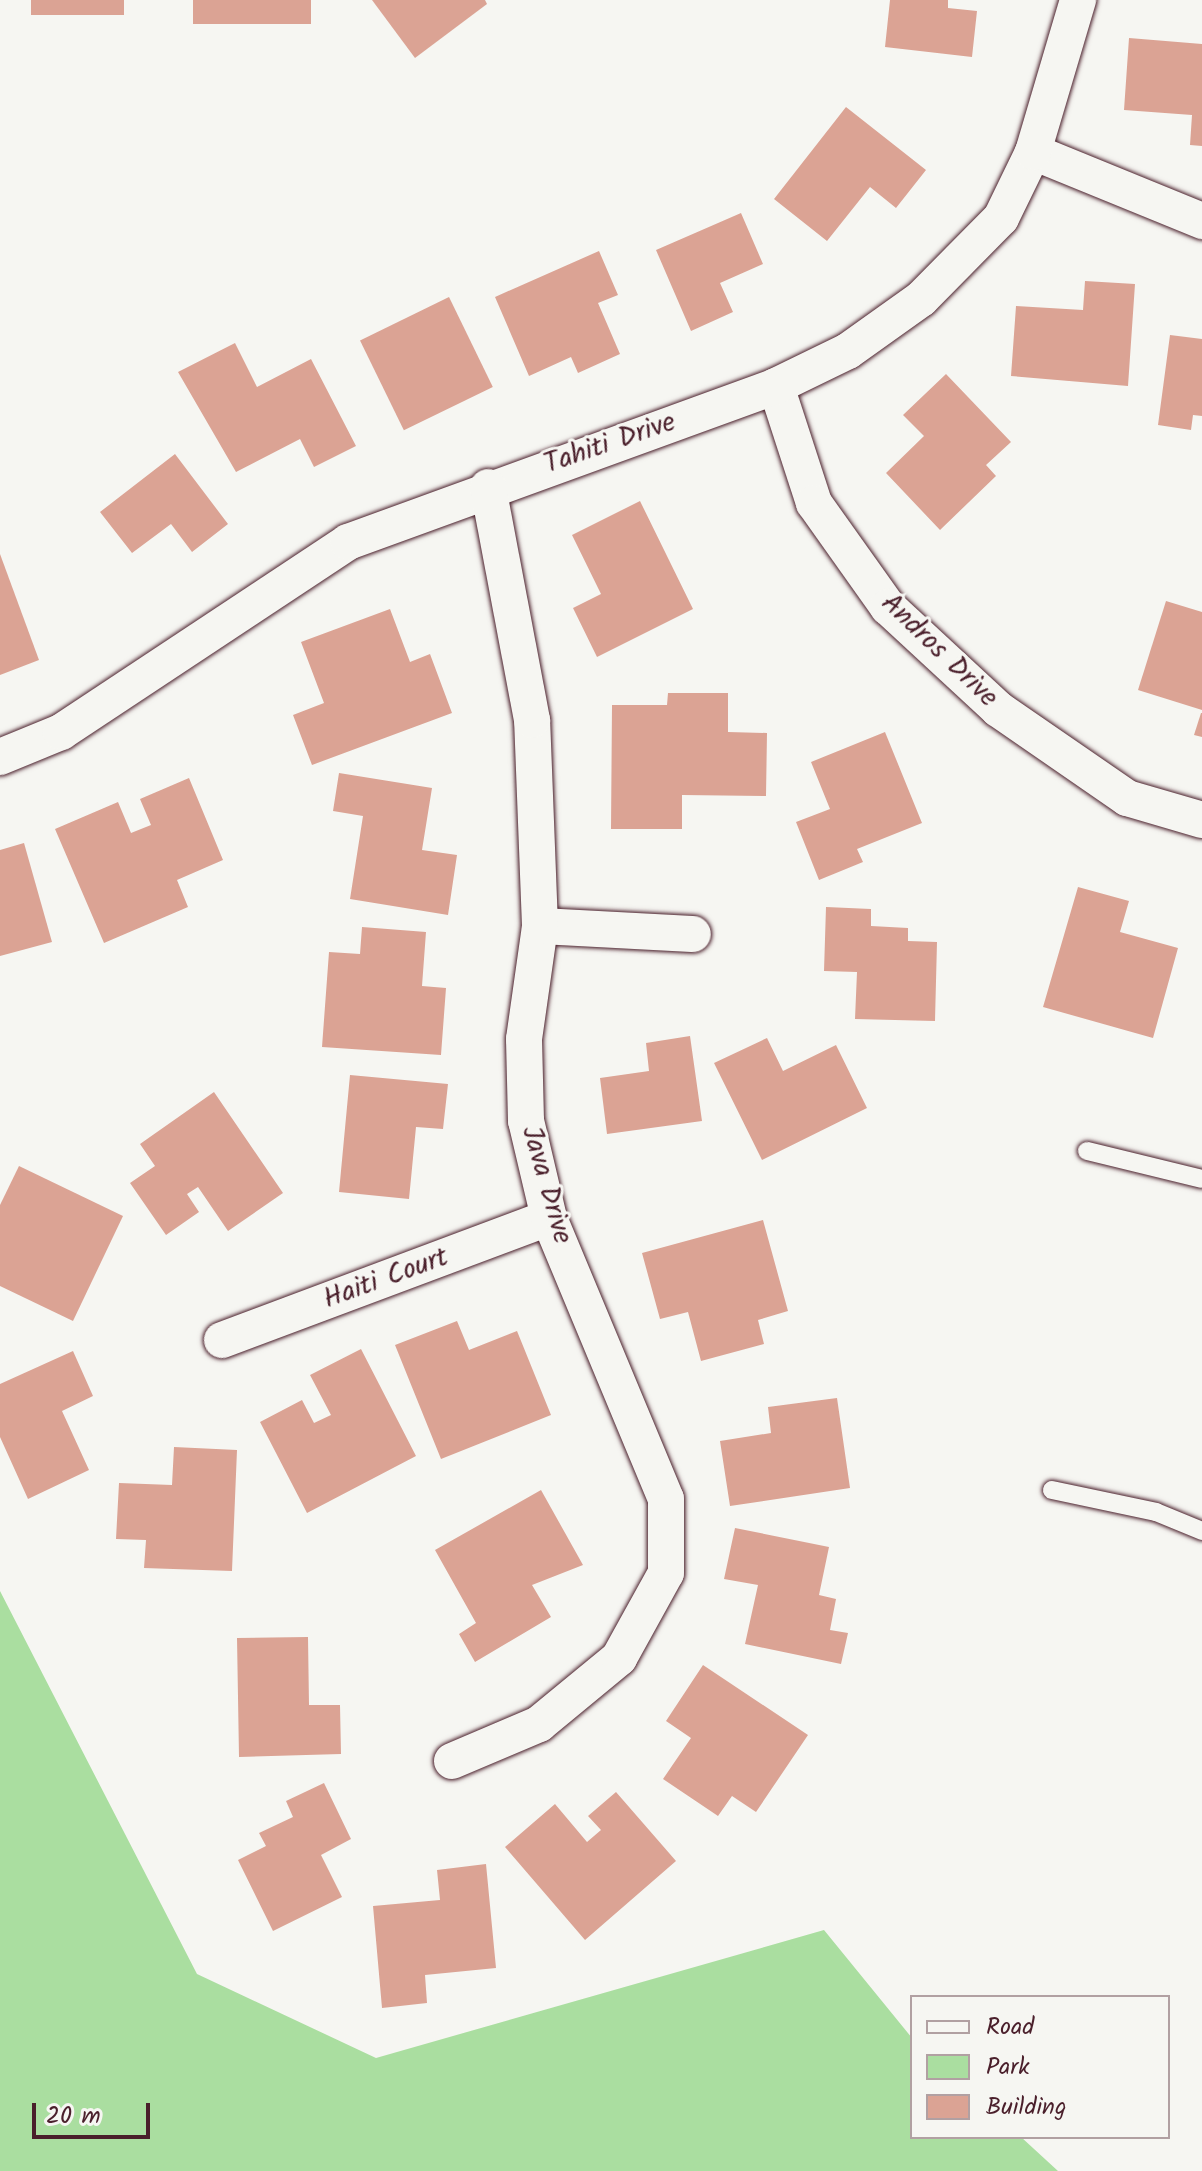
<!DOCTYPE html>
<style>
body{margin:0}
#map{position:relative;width:1202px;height:2171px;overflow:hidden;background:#f6f6f2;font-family:Kalam,sans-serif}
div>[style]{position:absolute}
.green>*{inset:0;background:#aadea0}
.building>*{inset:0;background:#dba394;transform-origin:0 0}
.roads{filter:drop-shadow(0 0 2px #4a1f2b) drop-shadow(0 0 2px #4a1f2b)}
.service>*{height:18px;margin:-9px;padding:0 9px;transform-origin:9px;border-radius:9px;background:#f6f6f2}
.minor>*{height:36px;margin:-18px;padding:0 18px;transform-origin:18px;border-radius:18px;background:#f6f6f2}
span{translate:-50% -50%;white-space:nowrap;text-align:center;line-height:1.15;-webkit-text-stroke:6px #f6f6f2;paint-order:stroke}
.street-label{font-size:28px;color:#4a1f2b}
.legend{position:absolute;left:910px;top:1995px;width:260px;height:144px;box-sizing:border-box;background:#f6f6f2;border:2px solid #b1a0a2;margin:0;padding:10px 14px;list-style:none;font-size:24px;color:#4a1f2b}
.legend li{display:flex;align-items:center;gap:16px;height:40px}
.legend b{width:40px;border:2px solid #b1a0a2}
.scale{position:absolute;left:32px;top:2103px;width:118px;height:36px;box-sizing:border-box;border:4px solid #4a1f2b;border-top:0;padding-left:10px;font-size:24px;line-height:28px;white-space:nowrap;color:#4a1f2b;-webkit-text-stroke:6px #f6f6f2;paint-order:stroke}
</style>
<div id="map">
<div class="green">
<div style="clip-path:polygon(0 1591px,197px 1974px,376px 2058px,824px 1930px,912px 2038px,912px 2137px,1021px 2137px,1058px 2171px,0 2171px)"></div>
</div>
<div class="building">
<div style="left:31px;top:0;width:93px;height:15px"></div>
<div style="left:193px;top:0;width:118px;height:24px"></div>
<div style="clip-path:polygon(372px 0,485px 0,487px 4px,415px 58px)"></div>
<div style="clip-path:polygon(890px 0,948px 0,948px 8px,977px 11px,972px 57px,885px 47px)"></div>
<div style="clip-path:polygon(1129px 38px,1202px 44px,1202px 146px,1190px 145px,1192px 115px,1124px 110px)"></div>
<div style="clip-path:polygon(846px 107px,926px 170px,896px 208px,870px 187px,827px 241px,774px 199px)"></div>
<div style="clip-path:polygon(741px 213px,763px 264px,720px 283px,733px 312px,691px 331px,656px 250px)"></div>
<div style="clip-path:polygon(599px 251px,618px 295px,598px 303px,620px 354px,578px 373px,571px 357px,529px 376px,495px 297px)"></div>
<div style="clip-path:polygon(1085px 281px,1135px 284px,1128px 386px,1011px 376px,1016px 306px,1083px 310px)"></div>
<div style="left:449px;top:297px;width:100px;height:99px;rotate:64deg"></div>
<div style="clip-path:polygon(1170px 335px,1202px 339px,1202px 416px,1193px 415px,1191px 430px,1158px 425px)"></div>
<div style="clip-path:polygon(235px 343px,257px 387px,311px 359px,356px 446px,314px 467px,300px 439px,236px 472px,178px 372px)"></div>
<div style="clip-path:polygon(946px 374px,1011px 442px,986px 465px,996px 476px,940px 530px,886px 473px,924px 436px,903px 415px)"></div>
<div style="clip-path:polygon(175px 454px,228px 524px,192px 552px,171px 524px,132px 553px,100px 512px)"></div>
<div style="clip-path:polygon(640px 501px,693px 609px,597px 657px,573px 608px,601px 594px,572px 535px)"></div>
<div style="clip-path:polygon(0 554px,39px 660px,0 675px)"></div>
<div style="clip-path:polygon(1166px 601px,1202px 612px,1202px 710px,1138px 690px)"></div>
<div style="clip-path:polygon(390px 609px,410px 662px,430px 654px,452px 713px,312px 765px,293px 715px,324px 703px,301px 642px)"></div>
<div style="clip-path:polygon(668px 693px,728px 693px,728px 732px,767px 733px,766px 796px,682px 795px,682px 829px,611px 829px,612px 705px,667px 705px)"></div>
<div style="clip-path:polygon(1201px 713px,1202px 713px,1202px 737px,1194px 735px)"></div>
<div style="clip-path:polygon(885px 732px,922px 823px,857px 849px,863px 862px,819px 880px,796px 822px,830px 809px,811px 762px)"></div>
<div style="clip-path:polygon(339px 773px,432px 788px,422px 850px,457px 855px,448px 915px,350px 899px,363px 816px,333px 811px)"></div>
<div style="clip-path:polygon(189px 778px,223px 860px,177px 880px,188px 907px,104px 943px,55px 829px,118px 802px,131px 833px,151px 825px,140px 799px)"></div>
<div style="clip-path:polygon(24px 843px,52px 942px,0 956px,0 850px)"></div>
<div style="clip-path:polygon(1078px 887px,1129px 901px,1120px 932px,1178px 948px,1153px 1038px,1043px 1007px)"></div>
<div style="clip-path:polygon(826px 907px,871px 909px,871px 926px,908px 928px,908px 941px,937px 942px,935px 1021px,855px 1019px,857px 972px,824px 971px)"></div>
<div style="clip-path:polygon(362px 927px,426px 932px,422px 986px,446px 988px,441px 1055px,322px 1047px,329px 952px,360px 954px)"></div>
<div style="clip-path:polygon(690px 1036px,702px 1121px,607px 1134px,600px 1078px,649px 1071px,646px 1043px)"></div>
<div style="clip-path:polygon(767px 1038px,783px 1071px,836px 1045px,867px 1108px,762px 1160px,714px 1063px)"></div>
<div style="clip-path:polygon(350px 1075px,448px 1084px,443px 1129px,416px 1127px,409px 1199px,339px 1192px)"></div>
<div style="clip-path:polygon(214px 1092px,283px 1193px,228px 1231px,198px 1187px,187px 1194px,199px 1212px,166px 1235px,130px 1183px,155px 1166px,140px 1144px)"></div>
<div style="clip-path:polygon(19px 1166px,123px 1216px,73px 1321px,0 1286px,0 1205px)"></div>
<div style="clip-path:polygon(763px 1220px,788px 1311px,758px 1320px,764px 1344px,701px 1361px,688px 1312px,660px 1319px,642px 1253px)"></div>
<div style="clip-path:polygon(457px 1321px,469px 1350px,517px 1331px,551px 1415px,441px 1459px,395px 1345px)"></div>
<div style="clip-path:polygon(361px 1349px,416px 1456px,307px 1513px,260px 1422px,302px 1400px,314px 1423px,331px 1415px,310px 1375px)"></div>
<div style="clip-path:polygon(73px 1351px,93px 1396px,62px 1411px,89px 1470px,28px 1499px,0 1437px,0 1384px)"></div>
<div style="clip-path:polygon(837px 1398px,850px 1488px,730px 1506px,720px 1441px,771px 1433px,768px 1407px)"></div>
<div style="clip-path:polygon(174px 1447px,237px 1450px,232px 1571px,144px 1568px,146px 1540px,116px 1539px,119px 1483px,172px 1485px)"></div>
<div style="clip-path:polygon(541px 1490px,583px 1565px,532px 1585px,551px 1617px,475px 1662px,459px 1634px,476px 1623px,435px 1550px)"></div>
<div style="clip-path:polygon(735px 1528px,829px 1547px,819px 1595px,836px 1599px,830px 1630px,848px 1633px,841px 1664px,745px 1644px,758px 1585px,724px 1579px)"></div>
<div style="clip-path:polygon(308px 1637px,309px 1705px,340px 1705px,341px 1754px,239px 1757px,237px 1638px)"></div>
<div style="clip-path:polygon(703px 1665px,808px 1735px,756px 1812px,732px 1796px,718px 1816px,663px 1779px,691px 1738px,666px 1721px)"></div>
<div style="clip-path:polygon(324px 1783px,351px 1839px,321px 1855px,342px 1897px,273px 1931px,238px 1860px,266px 1846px,259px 1833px,293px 1817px,286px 1801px)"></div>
<div style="clip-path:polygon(616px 1792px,676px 1861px,585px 1940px,505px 1847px,555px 1804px,587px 1842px,601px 1830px,588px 1816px)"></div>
<div style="clip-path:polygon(486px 1864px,496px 1968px,425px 1975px,427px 2003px,382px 2008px,373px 1906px,440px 1900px,437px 1870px)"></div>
</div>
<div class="roads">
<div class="service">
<div style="left:1087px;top:1151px;width:118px;rotate:13.7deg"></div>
<div style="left:1052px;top:1490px;width:106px;rotate:11.9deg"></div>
<div style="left:1156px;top:1512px;width:50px;rotate:22.4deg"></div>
</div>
<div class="minor">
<div style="left:1033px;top:152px;width:183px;rotate:22.2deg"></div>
<div style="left:776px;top:386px;width:123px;rotate:72deg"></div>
<div style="left:814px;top:503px;width:128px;rotate:54.6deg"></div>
<div style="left:888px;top:607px;width:150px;rotate:42.8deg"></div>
<div style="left:998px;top:709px;width:157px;rotate:34.6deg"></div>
<div style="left:1127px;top:798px;width:78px;rotate:16.3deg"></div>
<div style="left:0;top:757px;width:66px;rotate:-22.3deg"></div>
<div style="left:61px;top:732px;width:344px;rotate:-33.5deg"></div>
<div style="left:348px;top:542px;width:456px;rotate:-20deg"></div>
<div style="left:776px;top:386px;width:80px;rotate:-25.9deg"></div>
<div style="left:848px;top:351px;width:90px;rotate:-35.5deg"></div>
<div style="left:921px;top:299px;width:114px;rotate:-45.4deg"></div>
<div style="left:1001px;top:218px;width:73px;rotate:-64.1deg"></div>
<div style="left:1033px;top:152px;width:159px;rotate:-73.5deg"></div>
<div style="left:540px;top:926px;width:153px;rotate:3deg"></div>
<div style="left:222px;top:1340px;width:349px;rotate:-20.5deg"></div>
<div style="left:452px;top:1761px;width:95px;rotate:-23deg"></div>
<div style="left:539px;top:1724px;width:104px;rotate:-39.5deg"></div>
<div style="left:619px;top:1658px;width:97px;rotate:-61.1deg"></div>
<div style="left:666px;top:1573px;width:74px;rotate:-90deg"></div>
<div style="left:666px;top:1499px;width:304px;rotate:-112.6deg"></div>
<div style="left:549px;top:1218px;width:100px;rotate:-103.3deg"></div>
<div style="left:526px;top:1121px;width:82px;rotate:-91.4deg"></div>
<div style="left:524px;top:1039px;width:114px;rotate:-81.9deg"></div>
<div style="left:540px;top:926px;width:206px;rotate:-92.2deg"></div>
<div style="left:532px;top:720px;width:237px;rotate:-100.7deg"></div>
</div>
</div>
<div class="street-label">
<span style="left:610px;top:444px;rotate:-19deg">Tahiti Drive</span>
<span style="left:939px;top:651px;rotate:44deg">Andros Drive</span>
<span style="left:546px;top:1185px;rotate:74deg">Java Drive</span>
<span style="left:386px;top:1279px;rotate:-20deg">Haiti Court</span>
</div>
<ul class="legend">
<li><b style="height:10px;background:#f6f6f2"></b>Road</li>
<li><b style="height:22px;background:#aadea0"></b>Park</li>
<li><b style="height:22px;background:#dba394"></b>Building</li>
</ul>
<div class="scale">20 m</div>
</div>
